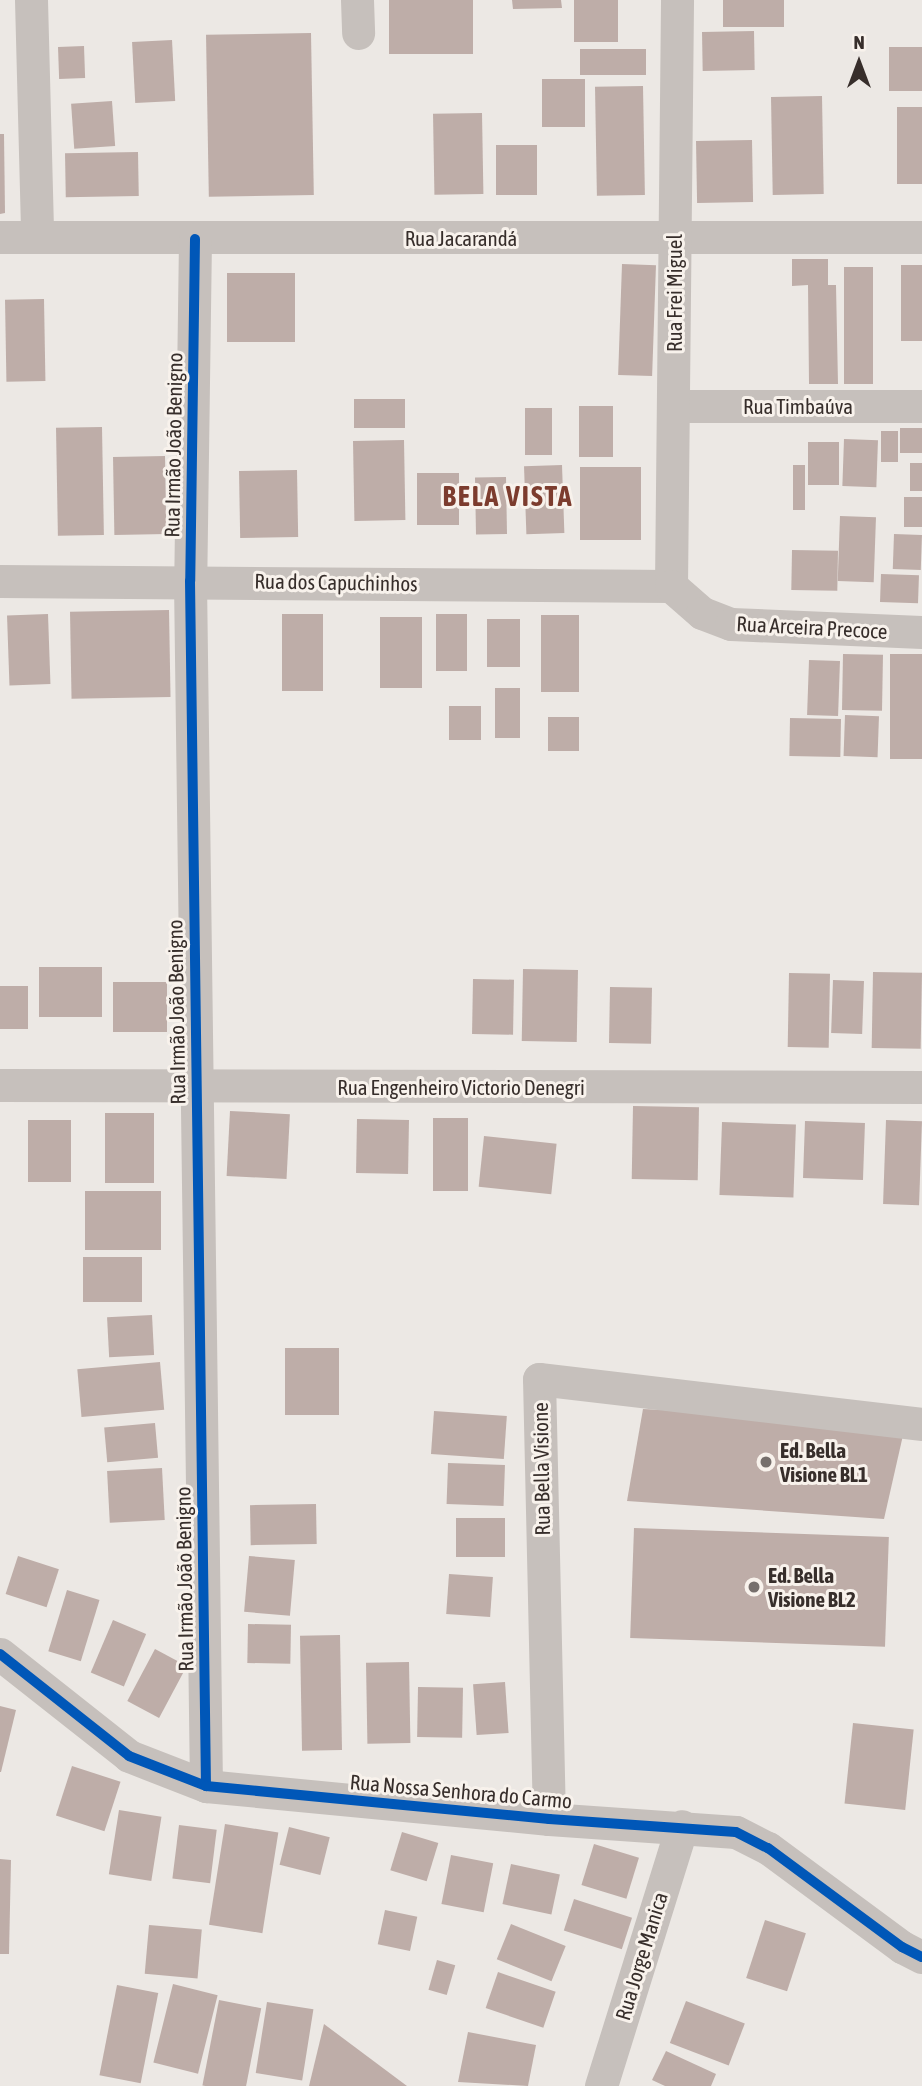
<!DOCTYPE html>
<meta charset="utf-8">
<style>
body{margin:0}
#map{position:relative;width:922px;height:2086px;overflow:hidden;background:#ece8e4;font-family:"Asap Condensed",sans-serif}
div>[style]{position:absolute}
.building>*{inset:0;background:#beada8;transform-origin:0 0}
.minor>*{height:33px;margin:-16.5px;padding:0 16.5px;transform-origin:16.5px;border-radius:16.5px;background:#c6c0bc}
.cycleway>*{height:10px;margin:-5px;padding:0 5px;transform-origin:5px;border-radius:5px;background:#0057b8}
.dots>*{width:19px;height:19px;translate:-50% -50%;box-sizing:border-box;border:4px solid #f8f2ec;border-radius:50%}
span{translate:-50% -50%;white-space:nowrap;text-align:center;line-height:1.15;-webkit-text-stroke:6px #f8f2ec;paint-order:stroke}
.street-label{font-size:21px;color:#372e2b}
.poi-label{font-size:21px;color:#372e2b;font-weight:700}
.left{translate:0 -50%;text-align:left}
.district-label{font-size:28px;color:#7c3c2e;font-weight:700;letter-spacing:2px}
.north{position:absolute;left:824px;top:28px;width:70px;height:70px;-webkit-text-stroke:5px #f8f2ec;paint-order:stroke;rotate:0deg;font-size:19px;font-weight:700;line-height:28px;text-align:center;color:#372e2b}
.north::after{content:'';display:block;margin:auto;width:24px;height:32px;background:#372e2b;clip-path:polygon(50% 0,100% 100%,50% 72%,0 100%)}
</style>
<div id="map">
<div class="building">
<div style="left:389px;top:0;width:84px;height:54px"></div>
<div style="clip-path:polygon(512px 0,561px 0,562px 8px,513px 9px)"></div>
<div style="left:574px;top:0;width:44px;height:42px"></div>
<div style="left:723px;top:0;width:61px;height:27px"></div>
<div style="left:754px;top:31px;width:39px;height:52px;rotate:89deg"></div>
<div style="left:311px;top:33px;width:162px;height:105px;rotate:89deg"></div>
<div style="left:172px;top:40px;width:61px;height:40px;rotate:87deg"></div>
<div style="left:84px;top:46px;width:32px;height:26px;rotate:88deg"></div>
<div style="left:922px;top:47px;width:44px;height:33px;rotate:90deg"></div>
<div style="left:646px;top:49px;width:26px;height:66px;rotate:90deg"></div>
<div style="left:542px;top:79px;width:43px;height:48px"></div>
<div style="left:643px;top:86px;width:109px;height:48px;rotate:89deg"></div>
<div style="left:822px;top:96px;width:98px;height:51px;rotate:89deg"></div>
<div style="left:112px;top:101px;width:45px;height:41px;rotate:86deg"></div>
<div style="left:922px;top:107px;width:77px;height:25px;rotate:90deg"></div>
<div style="left:482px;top:113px;width:81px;height:49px;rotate:89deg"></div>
<div style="clip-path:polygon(0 134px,4px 134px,5px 213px,0 214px)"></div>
<div style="left:752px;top:140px;width:62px;height:56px;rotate:89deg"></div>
<div style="left:496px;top:145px;width:41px;height:50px"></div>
<div style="left:138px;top:152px;width:44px;height:73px;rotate:89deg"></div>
<div style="clip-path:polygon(792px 259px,828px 259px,828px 285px,836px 285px,838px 384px,809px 384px,808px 285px,792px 286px)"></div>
<div style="left:622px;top:264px;width:34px;height:111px;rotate:2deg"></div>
<div style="left:922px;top:265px;width:76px;height:21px;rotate:90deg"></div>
<div style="left:844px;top:267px;width:29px;height:117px"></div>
<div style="left:295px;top:273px;width:69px;height:68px;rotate:90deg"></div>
<div style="left:44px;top:299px;width:82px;height:39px;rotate:89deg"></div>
<div style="left:405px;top:399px;width:29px;height:51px;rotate:90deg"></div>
<div style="left:579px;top:406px;width:34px;height:51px"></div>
<div style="left:525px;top:408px;width:27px;height:47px"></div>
<div style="left:102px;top:427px;width:108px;height:46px;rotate:89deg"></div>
<div style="left:900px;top:428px;width:22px;height:25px"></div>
<div style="left:881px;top:431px;width:17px;height:31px"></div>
<div style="left:844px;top:439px;width:34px;height:47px;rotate:2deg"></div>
<div style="left:404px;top:440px;width:80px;height:51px;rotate:89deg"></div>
<div style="left:808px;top:442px;width:31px;height:43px"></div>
<div style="left:165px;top:456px;width:78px;height:52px;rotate:89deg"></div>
<div style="left:910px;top:463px;width:12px;height:28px"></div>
<div style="left:562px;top:465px;width:68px;height:38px;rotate:88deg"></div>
<div style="left:793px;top:465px;width:12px;height:45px"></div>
<div style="left:580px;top:467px;width:61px;height:73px"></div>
<div style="left:297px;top:470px;width:67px;height:58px;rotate:89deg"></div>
<div style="left:417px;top:473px;width:42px;height:52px"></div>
<div style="left:506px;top:477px;width:57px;height:31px;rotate:89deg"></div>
<div style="left:904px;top:497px;width:18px;height:30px"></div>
<div style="left:840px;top:516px;width:36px;height:65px;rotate:2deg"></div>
<div style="left:894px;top:534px;width:28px;height:35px;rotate:2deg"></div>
<div style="left:792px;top:550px;width:46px;height:40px;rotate:1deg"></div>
<div style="left:881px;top:574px;width:38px;height:28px;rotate:2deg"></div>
<div style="left:169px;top:610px;width:87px;height:99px;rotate:89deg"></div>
<div style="left:48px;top:614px;width:70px;height:41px;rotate:88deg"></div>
<div style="left:282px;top:614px;width:41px;height:77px"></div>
<div style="left:436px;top:614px;width:31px;height:57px"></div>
<div style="left:541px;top:615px;width:38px;height:77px"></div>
<div style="left:380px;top:617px;width:42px;height:71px"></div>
<div style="left:487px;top:619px;width:33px;height:48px"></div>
<div style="left:843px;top:654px;width:40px;height:56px;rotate:1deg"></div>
<div style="left:890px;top:654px;width:32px;height:105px"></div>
<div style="left:809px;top:660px;width:31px;height:55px;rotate:2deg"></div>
<div style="left:495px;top:688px;width:25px;height:50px"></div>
<div style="left:449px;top:706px;width:32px;height:34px"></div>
<div style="left:845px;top:715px;width:34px;height:41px;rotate:2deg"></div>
<div style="left:548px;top:717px;width:31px;height:34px"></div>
<div style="left:790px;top:718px;width:51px;height:38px;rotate:1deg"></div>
<div style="left:39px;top:967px;width:63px;height:50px"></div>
<div style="left:523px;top:969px;width:55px;height:72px;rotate:1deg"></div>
<div style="left:873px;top:972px;width:49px;height:76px;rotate:1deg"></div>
<div style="left:789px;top:973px;width:41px;height:74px;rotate:1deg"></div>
<div style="left:473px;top:979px;width:41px;height:55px;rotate:1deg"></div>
<div style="left:833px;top:980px;width:31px;height:53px;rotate:2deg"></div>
<div style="left:113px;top:982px;width:54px;height:50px"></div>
<div style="left:0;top:986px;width:28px;height:43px"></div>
<div style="left:610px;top:987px;width:42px;height:56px;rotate:1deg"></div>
<div style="left:633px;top:1106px;width:66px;height:73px;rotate:1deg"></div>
<div style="left:230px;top:1111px;width:60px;height:65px;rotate:3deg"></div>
<div style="left:105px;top:1113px;width:49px;height:70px"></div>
<div style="left:433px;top:1118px;width:35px;height:73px"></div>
<div style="left:357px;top:1119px;width:52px;height:54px;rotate:1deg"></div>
<div style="left:28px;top:1120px;width:43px;height:62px"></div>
<div style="left:886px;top:1120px;width:36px;height:84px;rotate:2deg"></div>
<div style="left:805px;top:1121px;width:60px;height:57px;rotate:2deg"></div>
<div style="left:722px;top:1122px;width:74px;height:73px;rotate:2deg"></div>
<div style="left:484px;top:1136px;width:73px;height:51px;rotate:6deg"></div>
<div style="left:85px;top:1191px;width:76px;height:59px"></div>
<div style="left:83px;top:1257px;width:59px;height:45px"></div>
<div style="left:152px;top:1315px;width:40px;height:45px;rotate:87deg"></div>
<div style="left:285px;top:1348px;width:54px;height:67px"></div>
<div style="left:160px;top:1362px;width:48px;height:83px;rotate:85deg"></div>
<div style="clip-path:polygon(643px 1409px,906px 1422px,884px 1519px,627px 1501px)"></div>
<div style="left:434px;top:1411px;width:73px;height:43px;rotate:4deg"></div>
<div style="left:155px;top:1423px;width:35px;height:51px;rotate:85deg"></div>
<div style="left:448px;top:1463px;width:57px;height:41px;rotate:2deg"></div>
<div style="left:162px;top:1468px;width:52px;height:55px;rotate:87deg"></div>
<div style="left:316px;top:1504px;width:40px;height:66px;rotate:89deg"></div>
<div style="left:505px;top:1518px;width:39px;height:49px;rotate:90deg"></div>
<div style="left:634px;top:1528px;width:255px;height:110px;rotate:2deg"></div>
<div style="left:18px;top:1556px;width:43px;height:40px;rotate:18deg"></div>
<div style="left:249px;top:1556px;width:46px;height:56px;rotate:5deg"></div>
<div style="left:449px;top:1574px;width:44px;height:40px;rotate:4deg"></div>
<div style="left:67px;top:1590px;width:34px;height:64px;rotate:17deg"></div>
<div style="left:113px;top:1620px;width:36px;height:57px;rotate:23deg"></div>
<div style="left:248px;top:1624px;width:43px;height:39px;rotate:1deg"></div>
<div style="left:340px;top:1635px;width:115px;height:40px;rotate:89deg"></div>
<div style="left:155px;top:1649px;width:36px;height:59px;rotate:28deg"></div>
<div style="left:409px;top:1662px;width:81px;height:43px;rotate:89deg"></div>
<div style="left:505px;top:1682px;width:51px;height:32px;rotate:86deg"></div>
<div style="left:418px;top:1687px;width:45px;height:50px;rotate:1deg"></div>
<div style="clip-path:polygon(0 1706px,16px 1710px,1px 1772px,0 1772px)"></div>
<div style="left:853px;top:1723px;width:61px;height:81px;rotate:6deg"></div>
<div style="left:72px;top:1766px;width:51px;height:52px;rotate:18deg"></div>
<div style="left:119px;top:1810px;width:43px;height:65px;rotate:9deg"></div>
<div style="left:225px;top:1824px;width:54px;height:102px;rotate:9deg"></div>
<div style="left:179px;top:1825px;width:38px;height:54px;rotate:7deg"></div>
<div style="left:289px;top:1827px;width:42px;height:39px;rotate:14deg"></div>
<div style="left:402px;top:1832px;width:38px;height:40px;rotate:17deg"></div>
<div style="left:594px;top:1844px;width:47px;height:43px;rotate:17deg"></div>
<div style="left:451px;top:1855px;width:43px;height:50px;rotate:11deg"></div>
<div style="clip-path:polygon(0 1859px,11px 1860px,9px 1954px,0 1954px)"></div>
<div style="left:511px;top:1864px;width:50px;height:41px;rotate:12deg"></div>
<div style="left:574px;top:1899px;width:61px;height:33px;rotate:18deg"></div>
<div style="left:385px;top:1910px;width:33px;height:35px;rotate:12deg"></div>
<div style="left:765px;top:1920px;width:43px;height:61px;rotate:18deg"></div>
<div style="left:511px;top:1924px;width:59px;height:38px;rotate:22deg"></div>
<div style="left:149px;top:1925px;width:53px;height:49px;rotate:5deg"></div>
<div style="left:437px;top:1960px;width:19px;height:31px;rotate:16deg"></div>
<div style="left:498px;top:1972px;width:61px;height:38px;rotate:19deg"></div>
<div style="left:173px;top:1984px;width:46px;height:81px;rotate:14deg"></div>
<div style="left:117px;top:1985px;width:42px;height:92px;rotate:11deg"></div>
<div style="left:219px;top:2000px;width:43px;height:87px;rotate:11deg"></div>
<div style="left:686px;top:2001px;width:63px;height:45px;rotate:21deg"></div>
<div style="left:267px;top:2002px;width:47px;height:72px;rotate:9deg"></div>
<div style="clip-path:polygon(324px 2024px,407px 2086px,309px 2086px)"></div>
<div style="clip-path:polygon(468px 2032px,536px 2045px,528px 2086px,458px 2082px)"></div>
<div style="clip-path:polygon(666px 2051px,716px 2074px,711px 2086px,665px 2086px,652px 2080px)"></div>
</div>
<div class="minor">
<div style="left:31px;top:0;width:237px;rotate:88.5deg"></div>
<div style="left:357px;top:0;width:33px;rotate:88deg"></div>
<div style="left:0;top:237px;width:922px"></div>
<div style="left:195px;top:239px;width:342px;rotate:90.8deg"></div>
<div style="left:190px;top:581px;width:1205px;rotate:89.24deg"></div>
<div style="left:674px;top:406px;width:248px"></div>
<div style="left:0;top:581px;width:671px;rotate:0.43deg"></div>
<div style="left:671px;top:586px;width:586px;rotate:-89.41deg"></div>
<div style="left:671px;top:586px;width:41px;rotate:41.1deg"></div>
<div style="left:702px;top:613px;width:31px;rotate:21deg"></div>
<div style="left:731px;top:624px;width:191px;rotate:2.4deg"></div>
<div style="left:0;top:1085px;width:922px;rotate:0.12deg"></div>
<div style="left:0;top:1654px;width:164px;rotate:38.3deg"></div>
<div style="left:129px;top:1756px;width:83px;rotate:21.3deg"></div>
<div style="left:206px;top:1786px;width:345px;rotate:5.5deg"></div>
<div style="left:549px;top:1819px;width:187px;rotate:4deg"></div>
<div style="left:736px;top:1832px;width:36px;rotate:27deg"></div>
<div style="left:768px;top:1848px;width:167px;rotate:36.5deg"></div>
<div style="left:902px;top:1947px;width:22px;rotate:27deg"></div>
<div style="left:549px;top:1819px;width:440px;rotate:-91.3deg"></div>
<div style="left:539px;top:1379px;width:386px;rotate:6.7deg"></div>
<div style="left:601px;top:2086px;width:272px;rotate:-72.7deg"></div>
</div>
<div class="cycleway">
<div style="left:195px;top:239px;width:342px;rotate:90.8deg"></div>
<div style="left:190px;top:581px;width:1205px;rotate:89.24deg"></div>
<div style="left:0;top:1654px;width:164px;rotate:38.3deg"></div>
<div style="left:129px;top:1756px;width:83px;rotate:21.3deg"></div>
<div style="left:206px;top:1786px;width:345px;rotate:5.5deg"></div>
<div style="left:549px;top:1819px;width:187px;rotate:4deg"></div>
<div style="left:736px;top:1832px;width:36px;rotate:27deg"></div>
<div style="left:768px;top:1848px;width:167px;rotate:36.5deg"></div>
<div style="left:902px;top:1947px;width:22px;rotate:27deg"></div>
</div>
<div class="dots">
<div style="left:766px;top:1462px;background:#766f6c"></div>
<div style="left:754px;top:1587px;background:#766f6c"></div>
</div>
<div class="street-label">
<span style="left:461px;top:238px">Rua Jacarandá</span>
<span style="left:674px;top:293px;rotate:-90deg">Rua Frei Miguel</span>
<span style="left:798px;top:406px">Rua Timbaúva</span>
<span style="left:173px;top:445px;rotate:-89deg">Rua Irmão João Benigno</span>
<span style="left:336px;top:582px;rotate:1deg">Rua dos Capuchinhos</span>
<span style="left:812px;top:627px;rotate:3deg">Rua Arceira Precoce</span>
<span style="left:176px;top:1012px;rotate:-91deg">Rua Irmão João Benigno</span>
<span style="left:461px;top:1087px">Rua Engenheiro Victorio Denegri</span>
<span style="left:541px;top:1469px;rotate:-91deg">Rua Bella Visione</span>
<span style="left:184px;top:1579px;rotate:-91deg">Rua Irmão João Benigno</span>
<span style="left:461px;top:1791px;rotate:5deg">Rua Nossa Senhora do Carmo</span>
<span style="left:641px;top:1956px;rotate:-73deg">Rua Jorge Manica</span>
</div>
<div class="poi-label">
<span class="left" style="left:780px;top:1462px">Ed. Bella<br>Visione BL1</span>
<span class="left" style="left:768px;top:1587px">Ed. Bella<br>Visione BL2</span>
</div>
<div class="district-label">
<span style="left:508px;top:496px">BELA VISTA</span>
</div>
<div class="north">N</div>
</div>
